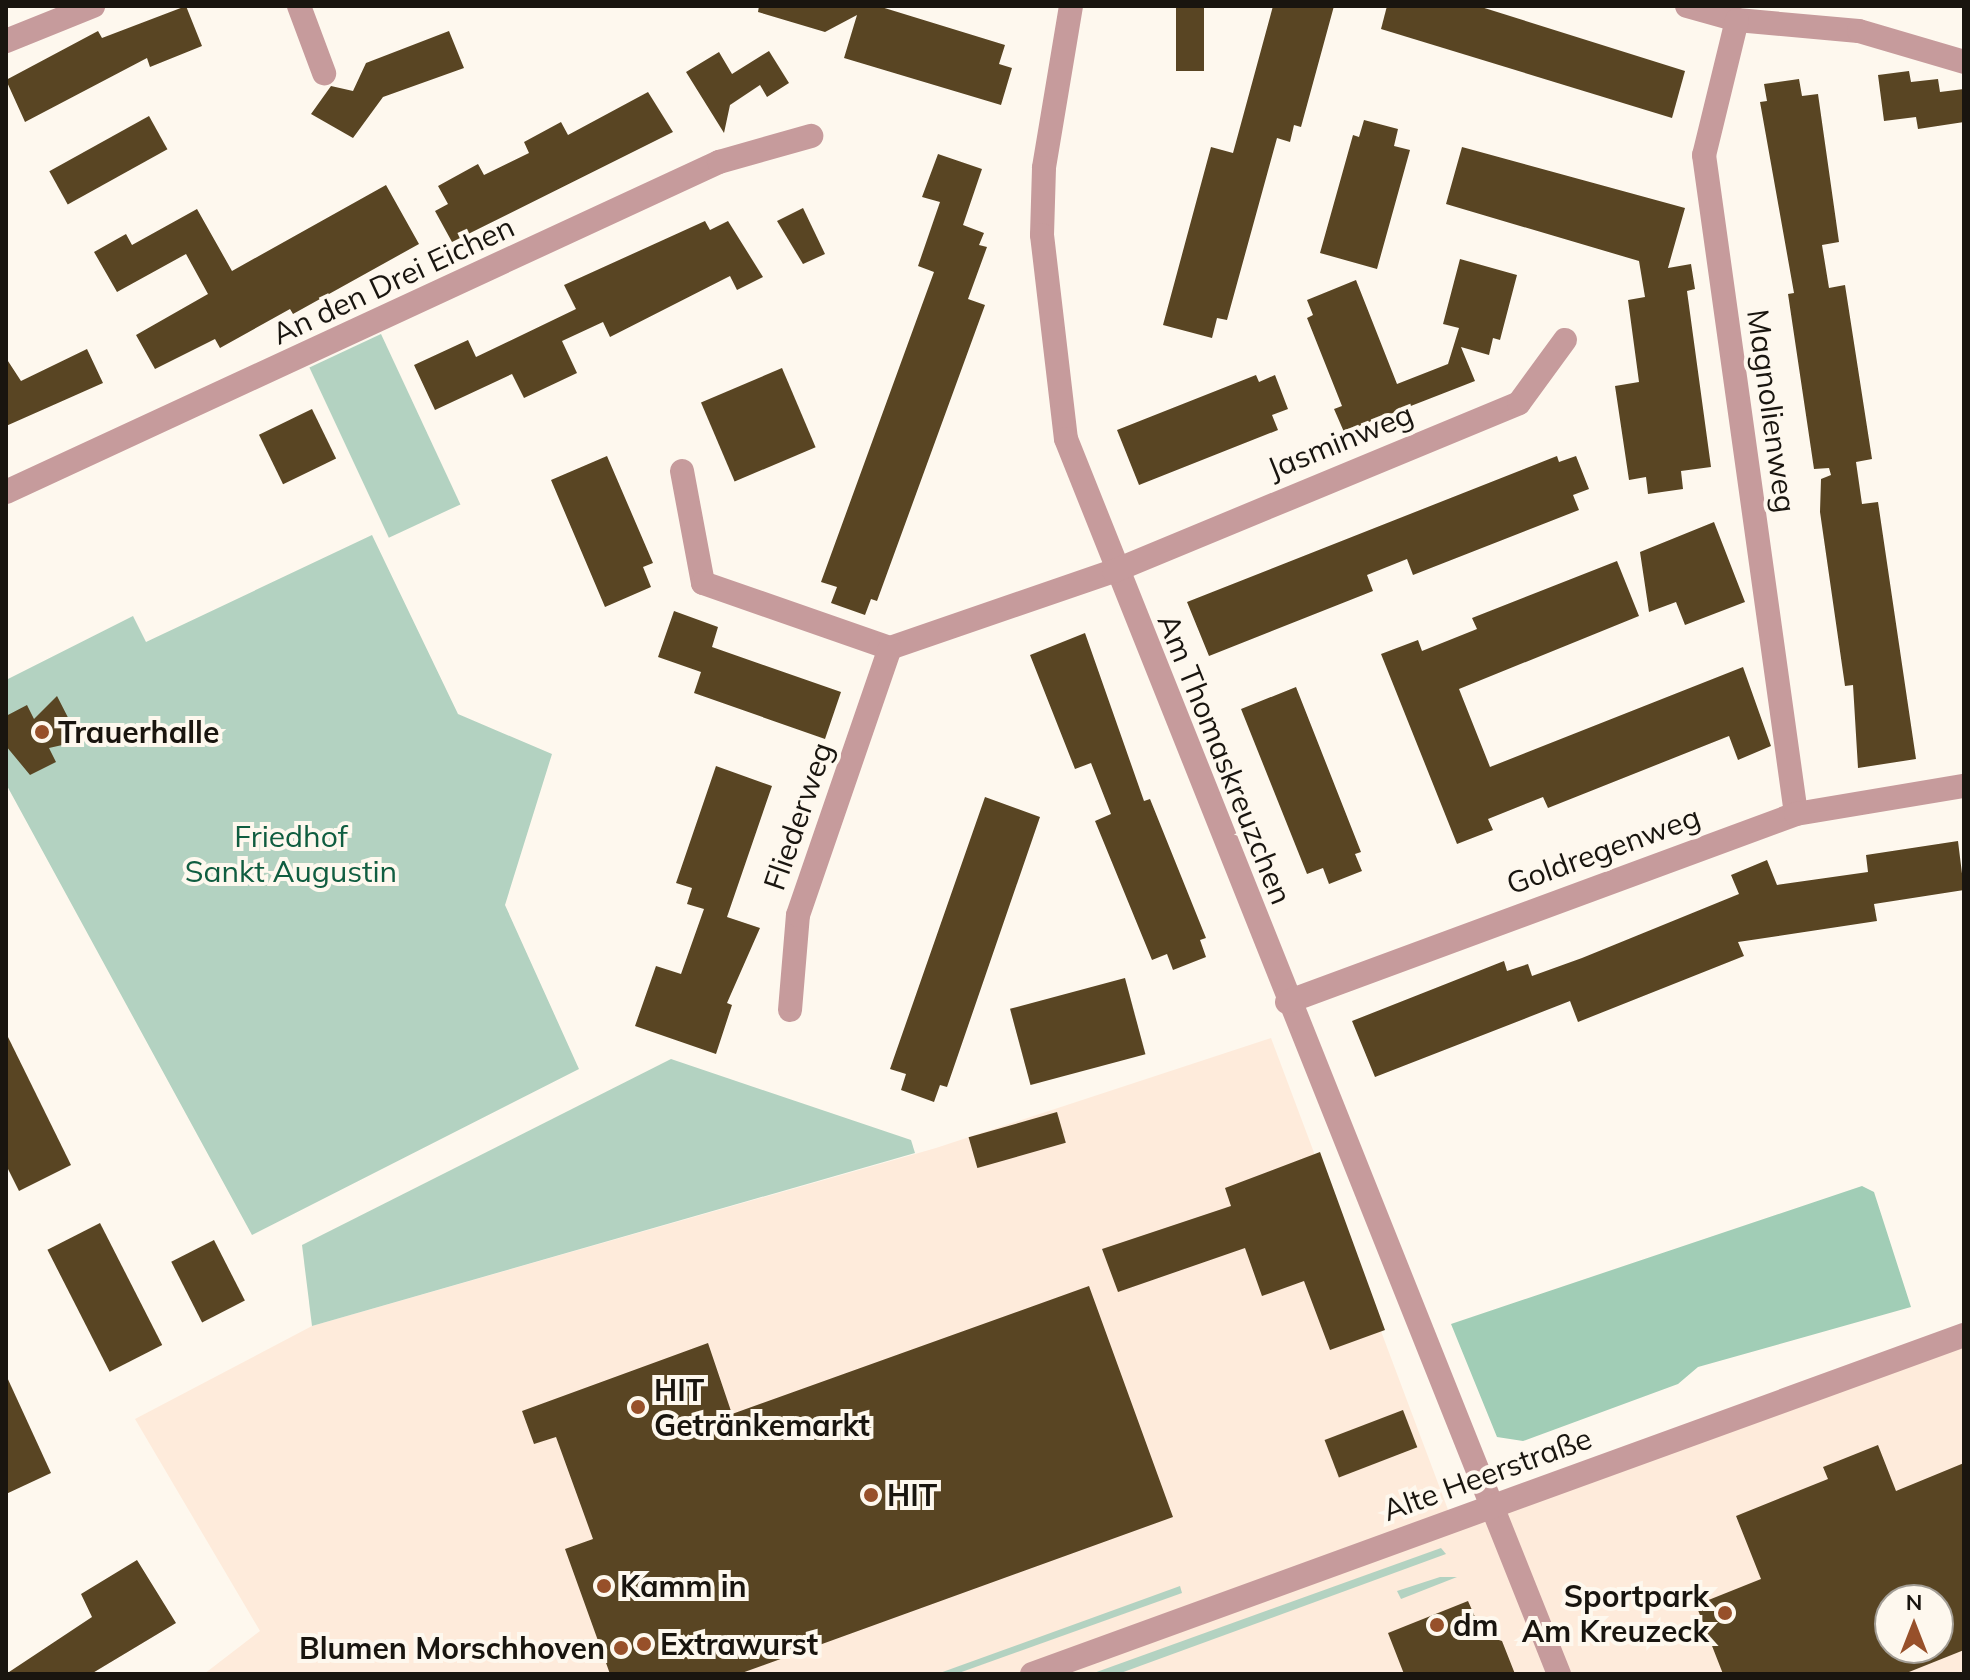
<!DOCTYPE html>
<meta charset="utf-8">
<style>
body{margin:0}
#map{position:relative;width:1970px;height:1680px;overflow:hidden;background:#fef8ee;font-family:Mulish,sans-serif}
div>[style]{position:absolute}
.commercial>*{inset:0;background:#feebdb}
.green>*{inset:0;background:#b3d2c1;transform-origin:0 0}
.forest>*{inset:0;background:#a1cdb6}
.building>*{inset:0;background:#594523;transform-origin:0 0}
.minor>*{height:24px;margin:-12px;padding:0 12px;transform-origin:12px;border-radius:12px;background:#c69b9c}
.dots>*{width:22px;height:22px;translate:-50% -50%;box-sizing:border-box;border:4px solid #fef8ee;border-radius:50%}
span{translate:-50% -50%;white-space:nowrap;text-align:center;line-height:1.15;-webkit-text-stroke:8px #fef8ee;paint-order:stroke}
.street-label{font-size:30px;color:#19150f}
.poi-label{font-size:30px;color:#19150f;font-weight:700}
.left{translate:0 -50%;text-align:left}
.right{translate:-100% -50%;text-align:right}
.park-label{font-size:30px;color:#105d40}
.frame{position:absolute;inset:0;border:8px solid #19150f;pointer-events:none}
.north{position:absolute;left:1874px;top:1584px;width:80px;height:80px;box-sizing:border-box;background:#fef8ee;border:2px solid #a29d95;border-radius:50%;rotate:0deg;font-size:22px;font-weight:700;line-height:32px;text-align:center;color:#19150f}
.north::after{content:'';display:block;margin:auto;width:28px;height:36px;background:#97502a;clip-path:polygon(50% 0,100% 100%,50% 72%,0 100%)}
</style>
<div id="map">
<div class="commercial">
<div style="clip-path:polygon(evenodd,1271px 1038px,1450px 1515px,1964px 1326px,1964px 1674px,204px 1674px,260px 1631px,135px 1419px,312px 1326px,936px 1148px,1271px 1038px,1890px 1600px,1938px 1600px,1938px 1648px,1890px 1648px,1890px 1600px)"></div>
</div>
<div class="green">
<div style="left:381px;top:334px;width:188px;height:79px;rotate:65deg"></div>
<div style="clip-path:polygon(372px 535px,458px 714px,552px 754px,505px 905px,579px 1069px,252px 1235px,6px 784px,6px 680px,133px 616px,146px 642px)"></div>
<div style="clip-path:polygon(671px 1059px,911px 1140px,915px 1153px,312px 1326px,302px 1245px)"></div>
<div style="clip-path:polygon(1441px 1548px,1446px 1554px,1118px 1674px,1091px 1674px)"></div>
<div style="clip-path:polygon(1440px 1577px,1457px 1577px,1401px 1599px,1397px 1591px)"></div>
<div style="clip-path:polygon(1180px 1586px,1182px 1593px,956px 1674px,937px 1674px)"></div>
</div>
<div class="forest">
<div style="clip-path:polygon(1862px 1186px,1874px 1192px,1911px 1307px,1698px 1367px,1678px 1384px,1523px 1441px,1497px 1437px,1451px 1324px)"></div>
</div>
<div class="building">
<div style="clip-path:polygon(186px 6px,202px 46px,150px 67px,147px 58px,25px 122px,6px 80px,98px 31px,102px 38px)"></div>
<div style="clip-path:polygon(759px 6px,878px 6px,1005px 45px,999px 64px,1012px 68px,1001px 105px,844px 58px,857px 15px,825px 32px,758px 12px)"></div>
<div style="left:1176px;top:6px;width:28px;height:65px"></div>
<div style="clip-path:polygon(1273px 6px,1334px 6px,1301px 127px,1294px 125px,1290px 142px,1277px 138px,1227px 320px,1217px 318px,1212px 338px,1163px 325px,1211px 147px,1233px 153px)"></div>
<div style="clip-path:polygon(1387px 6px,1478px 6px,1685px 71px,1672px 118px,1381px 29px)"></div>
<div style="clip-path:polygon(449px 31px,464px 68px,383px 97px,353px 138px,311px 114px,331px 86px,353px 91px,366px 63px)"></div>
<div style="clip-path:polygon(769px 51px,789px 83px,767px 97px,760px 85px,730px 105px,724px 133px,686px 72px,719px 52px,732px 74px)"></div>
<div style="clip-path:polygon(1909px 71px,1911px 82px,1938px 79px,1940px 92px,1964px 89px,1964px 122px,1918px 129px,1916px 117px,1884px 121px,1878px 75px)"></div>
<div style="clip-path:polygon(1799px 79px,1802px 96px,1818px 94px,1839px 242px,1822px 245px,1829px 288px,1845px 285px,1872px 459px,1856px 462px,1862px 504px,1878px 502px,1916px 759px,1858px 768px,1853px 685px,1845px 686px,1820px 512px,1821px 479px,1831px 475px,1829px 468px,1814px 469px,1788px 294px,1794px 293px,1760px 102px,1767px 101px,1764px 84px)"></div>
<div style="clip-path:polygon(648px 92px,673px 132px,452px 242px,435px 211px,448px 204px,438px 186px,478px 164px,484px 175px,529px 153px,524px 142px,561px 122px,568px 135px)"></div>
<div style="left:149px;top:116px;width:38px;height:114px;rotate:61deg"></div>
<div style="clip-path:polygon(1364px 120px,1398px 129px,1394px 146px,1410px 150px,1377px 269px,1320px 253px,1353px 135px,1359px 137px)"></div>
<div style="clip-path:polygon(1462px 147px,1685px 208px,1668px 268px,1691px 264px,1695px 289px,1687px 291px,1711px 467px,1681px 471px,1683px 489px,1648px 494px,1646px 477px,1629px 480px,1615px 386px,1639px 382px,1628px 300px,1645px 297px,1639px 261px,1446px 204px)"></div>
<div style="clip-path:polygon(938px 154px,982px 169px,963px 225px,984px 233px,979px 245px,987px 247px,968px 299px,985px 305px,877px 601px,871px 599px,865px 615px,831px 603px,837px 587px,821px 582px,934px 272px,918px 266px,940px 202px,922px 197px)"></div>
<div style="clip-path:polygon(386px 185px,419px 244px,293px 314px,290px 309px,220px 348px,215px 339px,155px 369px,136px 335px,208px 294px,186px 254px,117px 292px,94px 252px,126px 234px,132px 245px,197px 209px,232px 271px)"></div>
<div style="clip-path:polygon(803px 208px,825px 254px,803px 264px,777px 221px)"></div>
<div style="clip-path:polygon(705px 221px,710px 230px,728px 221px,763px 277px,737px 290px,730px 276px,610px 337px,603px 322px,562px 341px,577px 373px,524px 398px,512px 374px,435px 410px,414px 365px,468px 340px,476px 357px,576px 309px,564px 285px)"></div>
<div style="clip-path:polygon(1460px 259px,1517px 275px,1500px 340px,1493px 338px,1489px 355px,1461px 347px,1475px 381px,1344px 432px,1334px 409px,1342px 406px,1307px 318px,1313px 315px,1307px 300px,1356px 280px,1397px 384px,1448px 364px,1459px 328px,1443px 324px)"></div>
<div style="clip-path:polygon(87px 349px,103px 383px,6px 426px,6px 358px,21px 381px)"></div>
<div style="left:782px;top:368px;width:86px;height:88px;rotate:67deg"></div>
<div style="clip-path:polygon(1256px 375px,1259px 382px,1275px 375px,1288px 409px,1272px 415px,1278px 430px,1139px 485px,1117px 430px)"></div>
<div style="left:312px;top:409px;width:55px;height:59px;rotate:64deg"></div>
<div style="clip-path:polygon(607px 456px,653px 563px,643px 567px,651px 587px,605px 607px,551px 480px)"></div>
<div style="clip-path:polygon(1557px 456px,1559px 462px,1576px 456px,1589px 489px,1573px 495px,1579px 510px,1413px 575px,1407px 559px,1367px 575px,1373px 591px,1209px 656px,1187px 602px)"></div>
<div style="clip-path:polygon(1714px 522px,1745px 602px,1685px 625px,1676px 602px,1649px 612px,1640px 552px)"></div>
<div style="clip-path:polygon(1617px 561px,1639px 616px,1459px 689px,1490px 767px,1743px 667px,1771px 746px,1738px 760px,1729px 736px,1548px 808px,1543px 797px,1488px 819px,1493px 830px,1457px 844px,1381px 654px,1418px 640px,1422px 651px,1477px 629px,1472px 618px)"></div>
<div style="clip-path:polygon(674px 611px,718px 627px,712px 647px,841px 692px,825px 739px,694px 693px,701px 672px,658px 657px)"></div>
<div style="clip-path:polygon(1085px 633px,1144px 801px,1150px 799px,1206px 938px,1200px 940px,1206px 957px,1173px 970px,1167px 954px,1152px 960px,1095px 821px,1111px 814px,1091px 763px,1075px 769px,1030px 655px)"></div>
<div style="clip-path:polygon(1296px 687px,1361px 852px,1355px 854px,1362px 871px,1329px 884px,1323px 868px,1307px 874px,1241px 709px)"></div>
<div style="clip-path:polygon(57px 696px,80px 741px,49px 748px,56px 762px,30px 775px,6px 746px,6px 716px,27px 705px,34px 719px)"></div>
<div style="clip-path:polygon(716px 766px,772px 786px,727px 917px,760px 928px,727px 1003px,732px 1005px,716px 1054px,635px 1026px,656px 966px,681px 974px,704px 909px,687px 904px,692px 888px,676px 883px)"></div>
<div style="clip-path:polygon(985px 797px,1040px 817px,947px 1087px,940px 1085px,934px 1102px,901px 1090px,906px 1074px,890px 1069px)"></div>
<div style="clip-path:polygon(1958px 841px,1964px 890px,1874px 904px,1877px 921px,1738px 942px,1744px 956px,1578px 1022px,1570px 1001px,1375px 1077px,1352px 1021px,1504px 961px,1507px 971px,1528px 964px,1532px 976px,1582px 958px,1739px 894px,1731px 875px,1767px 860px,1777px 885px,1868px 872px,1866px 855px)"></div>
<div style="left:1125px;top:978px;width:79px;height:119px;rotate:75deg"></div>
<div style="clip-path:polygon(6px 1033px,71px 1165px,19px 1191px,6px 1165px)"></div>
<div style="left:1057px;top:1112px;width:32px;height:92px;rotate:74deg"></div>
<div style="clip-path:polygon(1320px 1152px,1385px 1330px,1330px 1350px,1304px 1281px,1262px 1296px,1245px 1248px,1118px 1292px,1102px 1249px,1231px 1206px,1225px 1188px)"></div>
<div style="left:100px;top:1223px;width:137px;height:59px;rotate:63deg"></div>
<div style="left:214px;top:1240px;width:68px;height:48px;rotate:63deg"></div>
<div style="clip-path:polygon(1089px 1286px,1173px 1517px,739px 1674px,610px 1674px,565px 1549px,593px 1539px,556px 1437px,534px 1444px,522px 1411px,708px 1343px,732px 1414px)"></div>
<div style="clip-path:polygon(6px 1375px,51px 1473px,6px 1494px)"></div>
<div style="left:1403px;top:1410px;width:40px;height:84px;rotate:69deg"></div>
<div style="clip-path:polygon(evenodd,1878px 1445px,1896px 1491px,1964px 1463px,1964px 1650px,1904px 1674px,1723px 1674px,1696px 1605px,1761px 1579px,1736px 1516px,1828px 1479px,1823px 1467px,1878px 1445px,1890px 1600px,1938px 1600px,1938px 1648px,1890px 1648px,1890px 1600px)"></div>
<div style="clip-path:polygon(137px 1560px,176px 1623px,91px 1674px,6px 1674px,92px 1617px,81px 1594px)"></div>
<div style="clip-path:polygon(1468px 1601px,1483px 1635px,1502px 1641px,1515px 1674px,1404px 1674px,1388px 1633px)"></div>
</div>
<div class="minor">
<div style="left:299px;top:6px;width:72px;rotate:69.5deg"></div>
<div style="left:1071px;top:6px;width:164px;rotate:99.5deg"></div>
<div style="left:1044px;top:168px;width:67px;rotate:91.7deg"></div>
<div style="left:1042px;top:235px;width:205px;rotate:83.3deg"></div>
<div style="left:1066px;top:439px;width:1330px;rotate:68.24deg"></div>
<div style="left:1687px;top:6px;width:52px;rotate:15.6deg"></div>
<div style="left:1737px;top:20px;width:122px;rotate:5.2deg"></div>
<div style="left:1859px;top:31px;width:109px;rotate:16.4deg"></div>
<div style="left:1737px;top:20px;width:139px;rotate:103.7deg"></div>
<div style="left:1704px;top:155px;width:665px;rotate:82.05deg"></div>
<div style="left:6px;top:41px;width:94px;rotate:-21.9deg"></div>
<div style="left:682px;top:471px;width:114px;rotate:79.4deg"></div>
<div style="left:703px;top:583px;width:198px;rotate:19.2deg"></div>
<div style="left:890px;top:648px;width:237px;rotate:-19deg"></div>
<div style="left:1114px;top:571px;width:438px;rotate:-22.5deg"></div>
<div style="left:1519px;top:403px;width:78px;rotate:-53.9deg"></div>
<div style="left:6px;top:492px;width:786px;rotate:-24.84deg"></div>
<div style="left:719px;top:162px;width:96px;rotate:-15.8deg"></div>
<div style="left:1287px;top:1002px;width:543px;rotate:-20.27deg"></div>
<div style="left:1796px;top:814px;width:170px;rotate:-9.5deg"></div>
<div style="left:790px;top:1010px;width:95px;rotate:-85.2deg"></div>
<div style="left:798px;top:915px;width:282px;rotate:-71deg"></div>
<div style="left:1032px;top:1674px;width:992px;rotate:-19.99deg"></div>
</div>
<div class="dots">
<div style="left:42px;top:732px;background:#97502a"></div>
<div style="left:638px;top:1407px;background:#97502a"></div>
<div style="left:871px;top:1495px;background:#97502a"></div>
<div style="left:604px;top:1586px;background:#97502a"></div>
<div style="left:1725px;top:1613px;background:#97502a"></div>
<div style="left:1437px;top:1625px;background:#97502a"></div>
<div style="left:644px;top:1644px;background:#97502a"></div>
<div style="left:621px;top:1648px;background:#97502a"></div>
</div>
<div class="street-label">
<span style="left:393px;top:280px;rotate:-25deg">An den Drei Eichen</span>
<span style="left:1772px;top:411px;rotate:82deg">Magnolienweg</span>
<span style="left:1340px;top:441px;rotate:-22deg">Jasminweg</span>
<span style="left:1225px;top:759px;rotate:68deg">Am Thomaskreuzchen</span>
<span style="left:798px;top:816px;rotate:-71deg">Fliederweg</span>
<span style="left:1603px;top:850px;rotate:-20deg">Goldregenweg</span>
<span style="left:1487px;top:1474px;rotate:-20deg">Alte Heerstraße</span>
</div>
<div class="poi-label">
<span class="left" style="left:58px;top:732px">Trauerhalle</span>
<span class="left" style="left:654px;top:1407px">HIT<br>Getränkemarkt</span>
<span class="left" style="left:887px;top:1495px">HIT</span>
<span class="left" style="left:620px;top:1586px">Kamm in</span>
<span class="right" style="left:1709px;top:1613px">Sportpark<br>Am Kreuzeck</span>
<span class="left" style="left:1453px;top:1625px">dm</span>
<span class="left" style="left:660px;top:1644px">Extrawurst</span>
<span class="right" style="left:605px;top:1648px">Blumen Morschhoven</span>
</div>
<div class="park-label">
<span style="left:291px;top:853px">Friedhof<br>Sankt Augustin</span>
</div>
<div class="frame"></div>
<div class="north">N</div>
</div>
